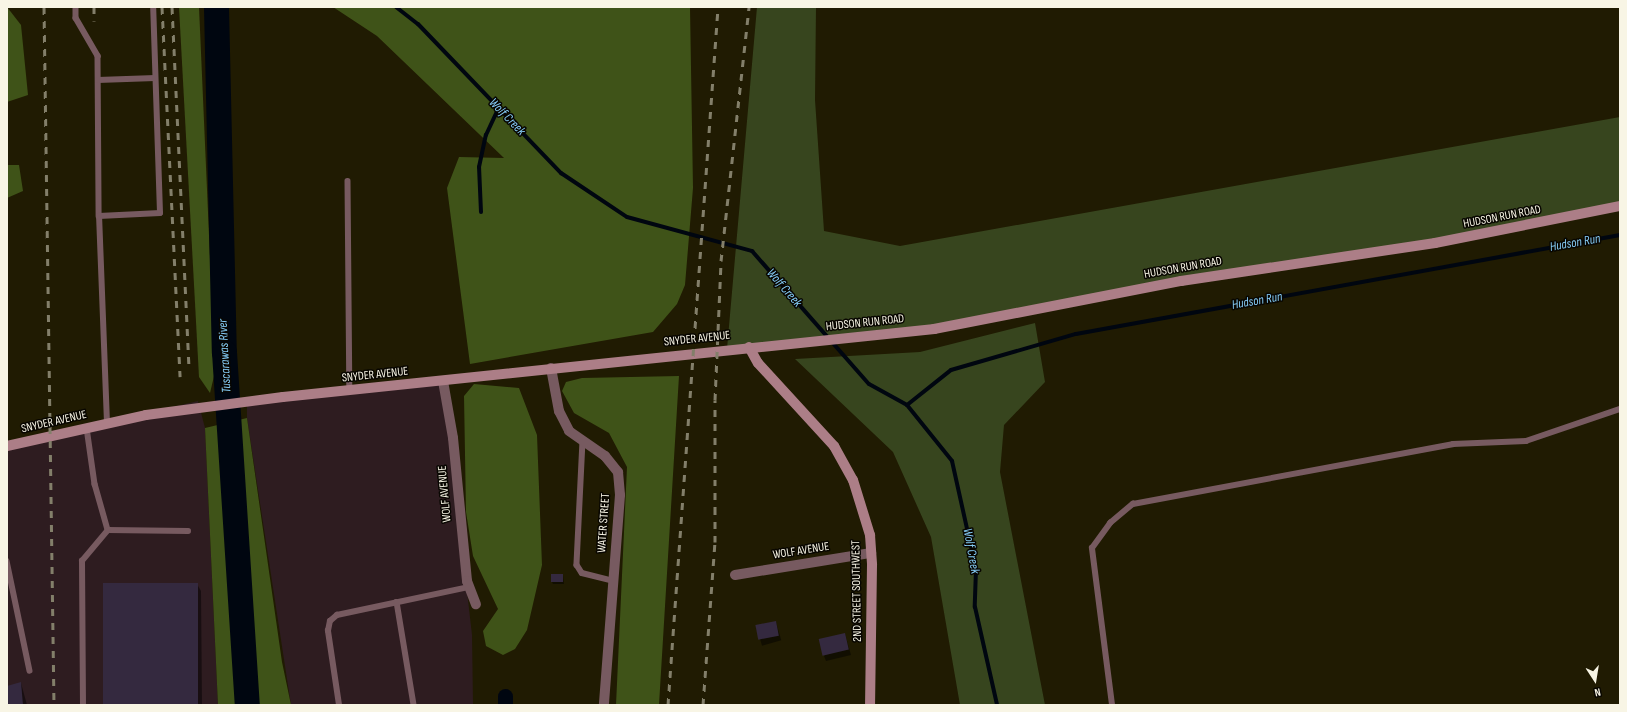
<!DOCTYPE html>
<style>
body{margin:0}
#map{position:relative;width:1627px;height:712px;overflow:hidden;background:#201b02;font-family:"Sofia Sans Condensed",sans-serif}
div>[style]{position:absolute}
.industrial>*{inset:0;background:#2e1c20}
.green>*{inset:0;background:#37451e}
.forest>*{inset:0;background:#3f5318}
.shadow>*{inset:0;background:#0007;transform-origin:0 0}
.stream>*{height:4px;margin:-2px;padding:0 2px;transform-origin:2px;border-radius:2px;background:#000610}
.canal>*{height:15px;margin:-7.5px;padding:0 7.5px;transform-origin:7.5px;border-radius:7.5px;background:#000610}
.river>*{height:25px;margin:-12.5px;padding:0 12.5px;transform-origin:12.5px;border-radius:12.5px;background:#000610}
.building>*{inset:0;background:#34293f;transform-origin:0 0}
.lane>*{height:5.5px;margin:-2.75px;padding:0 2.75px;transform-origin:2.75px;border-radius:2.75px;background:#775a60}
.street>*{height:10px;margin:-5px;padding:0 5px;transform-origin:5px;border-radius:5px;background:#775a60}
.secondary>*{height:10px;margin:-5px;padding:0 5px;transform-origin:5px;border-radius:5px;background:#ac7e87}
.rail>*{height:3px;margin-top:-1.5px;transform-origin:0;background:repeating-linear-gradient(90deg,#837f6a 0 7px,transparent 0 14px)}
span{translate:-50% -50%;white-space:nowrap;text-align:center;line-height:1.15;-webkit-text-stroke:3px #080601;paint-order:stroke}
.street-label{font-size:12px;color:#f8f5e5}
.water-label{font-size:13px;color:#86cdf7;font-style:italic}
.frame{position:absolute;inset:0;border:8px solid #f8f5e5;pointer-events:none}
.north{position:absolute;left:1575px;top:660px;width:40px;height:40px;-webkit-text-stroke:3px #080601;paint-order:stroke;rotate:168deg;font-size:11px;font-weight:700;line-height:16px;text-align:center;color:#f8f5e5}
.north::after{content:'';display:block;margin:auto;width:14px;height:18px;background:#f8f5e5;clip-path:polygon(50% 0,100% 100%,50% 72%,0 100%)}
</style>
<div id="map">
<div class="industrial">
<div style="clip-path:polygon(443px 381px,472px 635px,473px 705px,291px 705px,247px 418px,247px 402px)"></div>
<div style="clip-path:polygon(198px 401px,205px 428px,218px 705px,7px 705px,7px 446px)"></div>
</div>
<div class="green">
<div style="clip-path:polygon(757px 7px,816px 7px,815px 100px,824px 231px,900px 246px,1620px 117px,1620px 206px,964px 323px,727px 349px)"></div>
<div style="clip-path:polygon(1035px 323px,1045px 382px,1004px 425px,1000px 472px,1045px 705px,960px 705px,931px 537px,893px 452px,795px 359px,920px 352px)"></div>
</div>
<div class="forest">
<div style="clip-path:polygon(7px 7px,21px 25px,28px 95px,7px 102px)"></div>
<div style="clip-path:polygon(179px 7px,199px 7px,215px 372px,210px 393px,199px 377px)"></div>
<div style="clip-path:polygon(333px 7px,690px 7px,693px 188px,685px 285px,677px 304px,653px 332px,470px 364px,447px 188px,459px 157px,504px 158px,377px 36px)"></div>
<div style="clip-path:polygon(7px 165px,19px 165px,23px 191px,7px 198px)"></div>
<div style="clip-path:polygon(679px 376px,659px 705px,616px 705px,627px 467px,609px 433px,574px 413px,562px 391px,566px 382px,582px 378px)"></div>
<div style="clip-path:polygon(474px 384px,519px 388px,537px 435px,542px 565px,527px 630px,515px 649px,503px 655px,486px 646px,483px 631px,498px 609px,473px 556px,466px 512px,464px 396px)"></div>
<div style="clip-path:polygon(247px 418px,282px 662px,291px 705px,218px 705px,205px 428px)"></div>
</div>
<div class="shadow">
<div style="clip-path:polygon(563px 575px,564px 584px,553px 584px,552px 582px)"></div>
<div style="clip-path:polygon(197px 584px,201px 591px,202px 705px,105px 705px)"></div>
<div style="left:776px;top:622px;width:19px;height:20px;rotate:74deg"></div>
<div style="clip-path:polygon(845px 634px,851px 655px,826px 661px,824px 656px)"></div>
<div style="clip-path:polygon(21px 683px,27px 705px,7px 705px,7px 687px)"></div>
</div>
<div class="stream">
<div style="left:396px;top:7px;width:28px;rotate:38deg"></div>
<div style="left:418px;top:24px;width:207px;rotate:46.2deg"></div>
<div style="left:561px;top:173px;width:79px;rotate:33.7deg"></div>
<div style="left:627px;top:217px;width:130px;rotate:15.2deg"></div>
<div style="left:752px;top:251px;width:177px;rotate:48.7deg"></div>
<div style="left:869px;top:384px;width:43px;rotate:28.9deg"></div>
<div style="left:907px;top:405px;width:72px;rotate:51.2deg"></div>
<div style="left:952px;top:461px;width:111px;rotate:77.5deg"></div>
<div style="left:976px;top:569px;width:38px;rotate:92deg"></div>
<div style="left:975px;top:607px;width:100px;rotate:77.3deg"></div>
<div style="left:481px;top:212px;width:45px;rotate:-92.5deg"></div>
<div style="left:479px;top:167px;width:33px;rotate:-78deg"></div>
<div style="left:486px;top:135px;width:31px;rotate:-65deg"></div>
<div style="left:907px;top:405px;width:56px;rotate:-38.5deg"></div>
<div style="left:951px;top:370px;width:130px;rotate:-16.1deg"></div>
<div style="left:1076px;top:334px;width:553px;rotate:-10.31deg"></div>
</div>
<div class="canal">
<div style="left:505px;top:696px;width:9px;rotate:90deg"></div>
</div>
<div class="river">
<div style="left:216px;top:7px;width:345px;rotate:88.7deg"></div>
<div style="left:224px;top:352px;width:354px;rotate:86.3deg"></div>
</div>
<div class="building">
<div style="left:551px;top:574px;width:12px;height:8px"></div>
<div style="left:198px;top:583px;width:122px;height:95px;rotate:90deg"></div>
<div style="left:776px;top:621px;width:15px;height:21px;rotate:79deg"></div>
<div style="left:845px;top:633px;width:17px;height:27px;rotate:77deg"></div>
<div style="clip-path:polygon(21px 682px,23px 705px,7px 705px,7px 686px)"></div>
</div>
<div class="lane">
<div style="left:76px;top:7px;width:11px;rotate:90deg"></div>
<div style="left:76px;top:18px;width:44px;rotate:59.9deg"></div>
<div style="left:98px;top:56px;width:160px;rotate:89.6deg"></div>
<div style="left:98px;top:80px;width:57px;rotate:-2deg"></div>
<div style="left:348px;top:181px;width:210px;rotate:89.5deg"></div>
<div style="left:107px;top:423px;width:207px;rotate:-92.2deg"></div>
<div style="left:99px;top:216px;width:61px;rotate:-2.8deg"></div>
<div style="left:160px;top:213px;width:206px;rotate:-91.9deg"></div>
<div style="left:87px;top:428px;width:57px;rotate:81.9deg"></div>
<div style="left:95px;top:484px;width:48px;rotate:74.2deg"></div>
<div style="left:108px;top:530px;width:80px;rotate:0.7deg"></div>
<div style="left:583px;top:441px;width:124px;rotate:92.8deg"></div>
<div style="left:577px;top:565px;width:9px;rotate:58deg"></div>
<div style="left:582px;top:573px;width:32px;rotate:14deg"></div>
<div style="left:7px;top:561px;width:112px;rotate:78.2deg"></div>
<div style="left:397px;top:602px;width:104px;rotate:80.6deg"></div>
<div style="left:83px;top:705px;width:144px;rotate:-90.4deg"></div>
<div style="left:82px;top:561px;width:40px;rotate:-50deg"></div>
<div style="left:339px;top:705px;width:75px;rotate:-98.5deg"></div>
<div style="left:328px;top:631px;width:10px;rotate:-79deg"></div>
<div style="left:330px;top:621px;width:9px;rotate:-41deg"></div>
<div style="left:337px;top:615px;width:135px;rotate:-12deg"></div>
<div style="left:1112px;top:705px;width:158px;rotate:-97.3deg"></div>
<div style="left:1092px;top:548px;width:31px;rotate:-54deg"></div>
<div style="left:1110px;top:523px;width:30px;rotate:-40deg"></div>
<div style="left:1133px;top:504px;width:326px;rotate:-10.6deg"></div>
<div style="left:1453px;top:444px;width:73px;rotate:-2.4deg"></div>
<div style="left:1526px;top:441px;width:99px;rotate:-18.8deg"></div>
</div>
<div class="street">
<div style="left:551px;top:368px;width:44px;rotate:79.5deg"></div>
<div style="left:559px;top:411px;width:22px;rotate:63deg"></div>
<div style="left:569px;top:431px;width:44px;rotate:34.8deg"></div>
<div style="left:605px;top:456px;width:21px;rotate:51deg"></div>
<div style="left:618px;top:472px;width:23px;rotate:85deg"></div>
<div style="left:620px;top:495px;width:211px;rotate:94.4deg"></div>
<div style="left:443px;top:381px;width:58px;rotate:80deg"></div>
<div style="left:453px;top:438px;width:144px;rotate:84.4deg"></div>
<div style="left:467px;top:581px;width:25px;rotate:69deg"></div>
<div style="left:735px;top:575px;width:138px;rotate:-9.2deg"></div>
</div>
<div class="secondary">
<div style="left:749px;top:347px;width:18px;rotate:61deg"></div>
<div style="left:758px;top:363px;width:113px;rotate:47.5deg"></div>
<div style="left:834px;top:446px;width:39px;rotate:61deg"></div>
<div style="left:853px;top:480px;width:58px;rotate:72.8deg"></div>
<div style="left:870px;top:535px;width:30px;rotate:86deg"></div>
<div style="left:872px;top:565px;width:140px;rotate:90.8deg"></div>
<div style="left:7px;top:446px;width:142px;rotate:-12.6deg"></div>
<div style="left:146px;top:415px;width:138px;rotate:-7.5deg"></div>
<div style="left:283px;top:397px;width:655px;rotate:-5.96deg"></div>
<div style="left:934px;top:329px;width:252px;rotate:-11deg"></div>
<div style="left:1181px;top:281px;width:257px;rotate:-8.5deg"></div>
<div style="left:1435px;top:243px;width:189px;rotate:-11.3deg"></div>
</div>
<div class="rail">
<div style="left:44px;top:7px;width:698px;rotate:89.18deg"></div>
<div style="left:94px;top:7px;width:14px;rotate:90deg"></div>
<div style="left:162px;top:7px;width:370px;rotate:87.2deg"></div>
<div style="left:172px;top:7px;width:362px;rotate:87.3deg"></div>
<div style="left:668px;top:705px;width:700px;rotate:-85.9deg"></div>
<div style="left:703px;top:705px;width:163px;rotate:-85.8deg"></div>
<div style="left:715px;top:542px;width:142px;rotate:-90deg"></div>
<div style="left:715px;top:400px;width:139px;rotate:-87.5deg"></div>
<div style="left:721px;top:261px;width:256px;rotate:-83.7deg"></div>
</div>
<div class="street-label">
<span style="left:1502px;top:217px;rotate:-11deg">HUDSON RUN ROAD</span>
<span style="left:1183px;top:268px;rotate:-10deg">HUDSON RUN ROAD</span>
<span style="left:865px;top:323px;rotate:-6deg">HUDSON RUN ROAD</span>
<span style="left:697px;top:339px;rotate:-6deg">SNYDER AVENUE</span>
<span style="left:375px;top:375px;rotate:-6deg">SNYDER AVENUE</span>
<span style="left:54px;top:422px;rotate:-13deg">SNYDER AVENUE</span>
<span style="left:445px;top:494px;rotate:-95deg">WOLF AVENUE</span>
<span style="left:604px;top:523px;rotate:-86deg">WATER STREET</span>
<span style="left:801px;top:551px;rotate:-9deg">WOLF AVENUE</span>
<span style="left:857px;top:591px;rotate:-91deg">2ND STREET SOUTHWEST</span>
</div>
<div class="water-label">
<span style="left:507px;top:117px;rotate:46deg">Wolf Creek</span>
<span style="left:1575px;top:243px;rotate:-10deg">Hudson Run</span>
<span style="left:784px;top:288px;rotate:49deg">Wolf Creek</span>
<span style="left:1257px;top:301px;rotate:-10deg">Hudson Run</span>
<span style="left:225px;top:356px;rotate:-93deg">Tuscarawas River</span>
<span style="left:971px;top:551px;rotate:80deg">Wolf Creek</span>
</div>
<div class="frame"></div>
<div class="north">N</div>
</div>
